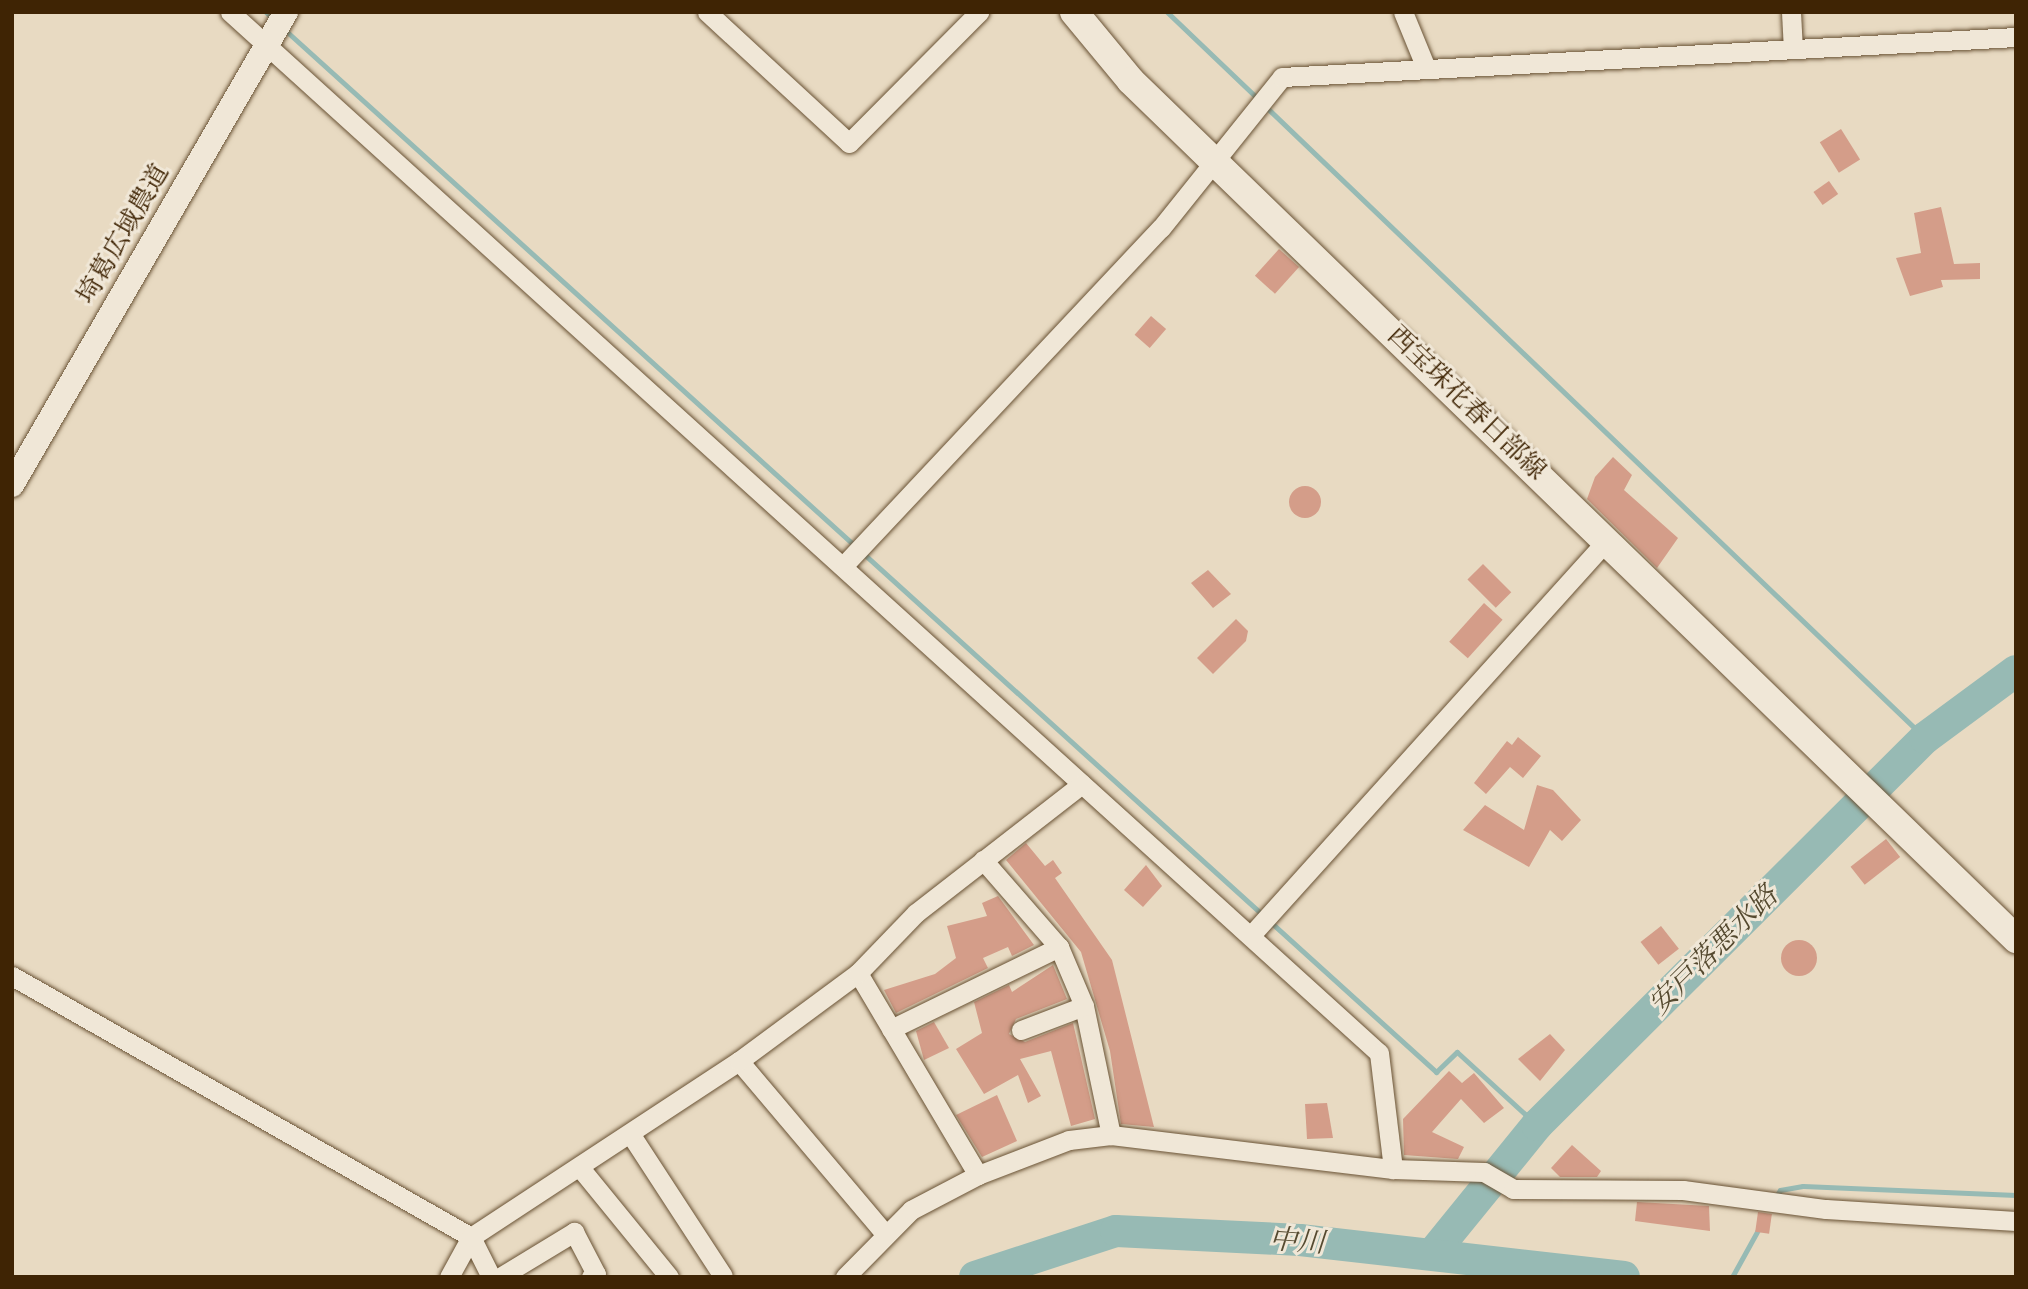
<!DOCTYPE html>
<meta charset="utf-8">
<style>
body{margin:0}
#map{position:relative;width:2028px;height:1289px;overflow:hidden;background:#e8dac2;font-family:"IM FELL French Canon","Noto Serif JP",serif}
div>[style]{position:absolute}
.stream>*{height:5px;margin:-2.5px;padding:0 2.5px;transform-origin:2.5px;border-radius:2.5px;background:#97bab4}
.river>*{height:32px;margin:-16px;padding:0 16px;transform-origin:16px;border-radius:16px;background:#97bab4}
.building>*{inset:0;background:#d49d89;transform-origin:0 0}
.round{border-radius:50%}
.roads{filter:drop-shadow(0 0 2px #695234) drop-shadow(0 0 2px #695234)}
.minor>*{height:19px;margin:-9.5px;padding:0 9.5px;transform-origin:9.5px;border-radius:9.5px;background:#f0e7d7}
.tertiary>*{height:24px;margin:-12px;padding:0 12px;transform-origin:12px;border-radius:12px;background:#f0e7d7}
.secondary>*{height:28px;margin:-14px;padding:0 14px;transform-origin:14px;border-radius:14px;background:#f0e7d7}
span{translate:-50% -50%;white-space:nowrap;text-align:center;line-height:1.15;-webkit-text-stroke:6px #f0e7d7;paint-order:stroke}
.street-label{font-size:26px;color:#3f2404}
.water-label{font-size:28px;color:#554a30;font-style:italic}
.frame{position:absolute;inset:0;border:14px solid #3f2404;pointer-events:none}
</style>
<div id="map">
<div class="stream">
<div style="left:266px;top:12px;width:13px;rotate:45deg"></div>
<div style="left:1167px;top:12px;width:126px;rotate:43.7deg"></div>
<div style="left:285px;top:30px;width:1553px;rotate:42.15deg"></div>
<div style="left:1436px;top:1072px;width:29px;rotate:-44deg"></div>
<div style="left:1457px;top:1052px;width:108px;rotate:42.4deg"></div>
<div style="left:1265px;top:106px;width:914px;rotate:43.76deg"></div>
<div style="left:1775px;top:1198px;width:9px;rotate:-58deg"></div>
<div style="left:1780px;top:1190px;width:23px;rotate:-10deg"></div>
<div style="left:1803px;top:1186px;width:213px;rotate:2.4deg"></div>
<div style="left:1732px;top:1277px;width:56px;rotate:-61.1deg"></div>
</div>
<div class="river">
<div style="left:1433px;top:1253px;width:165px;rotate:-50.9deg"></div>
<div style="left:1537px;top:1125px;width:548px;rotate:-44.93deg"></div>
<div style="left:1925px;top:738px;width:113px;rotate:-36.4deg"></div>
<div style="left:975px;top:1277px;width:148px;rotate:-18.1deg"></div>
<div style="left:1116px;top:1231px;width:184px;rotate:2.8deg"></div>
<div style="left:1300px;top:1240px;width:326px;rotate:6.5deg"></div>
</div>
<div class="building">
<div style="left:1841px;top:129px;width:36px;height:25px;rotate:58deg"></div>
<div style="left:1829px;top:181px;width:16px;height:19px;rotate:55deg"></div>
<div style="clip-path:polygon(1941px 207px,1954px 264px,1980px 263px,1980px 279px,1941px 280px,1943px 287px,1910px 296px,1896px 258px,1921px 253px,1914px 213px)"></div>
<div style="left:1279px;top:249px;width:27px;height:36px;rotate:42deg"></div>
<div style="left:1151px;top:316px;width:20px;height:25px;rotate:41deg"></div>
<div style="clip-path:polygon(1613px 457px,1632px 475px,1624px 490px,1678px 538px,1657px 568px,1587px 499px,1595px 477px)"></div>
<div class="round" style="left:1289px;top:486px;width:32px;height:32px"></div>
<div style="left:1483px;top:564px;width:40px;height:22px;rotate:45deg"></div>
<div style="clip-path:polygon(1208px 570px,1231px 594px,1213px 608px,1191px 583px)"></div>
<div style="left:1484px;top:603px;width:25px;height:52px;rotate:42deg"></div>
<div style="clip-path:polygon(1236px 619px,1248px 631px,1246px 641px,1213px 674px,1197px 658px)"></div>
<div style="clip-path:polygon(1518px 737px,1541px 756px,1523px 778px,1510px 767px,1486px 794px,1474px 783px,1507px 741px,1512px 745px)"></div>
<div style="clip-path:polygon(1537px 785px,1553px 790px,1581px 820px,1562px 841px,1550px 830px,1529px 867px,1463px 830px,1485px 805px,1524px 830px)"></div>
<div style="left:1886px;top:839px;width:23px;height:45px;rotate:52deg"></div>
<div style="clip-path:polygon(1026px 843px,1045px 866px,1053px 860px,1062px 873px,1055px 878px,1112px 960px,1154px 1127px,1121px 1124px,1110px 1051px,1081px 952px,1006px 860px)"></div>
<div style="clip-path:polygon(1146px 865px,1162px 886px,1143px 907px,1124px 890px)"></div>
<div style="clip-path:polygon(998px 896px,1034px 945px,1012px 956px,1008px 947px,983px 958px,988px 968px,896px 1013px,884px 990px,935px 974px,956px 958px,947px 926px,987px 916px,982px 903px)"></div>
<div style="left:1661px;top:926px;width:29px;height:26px;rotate:52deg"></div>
<div class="round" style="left:1781px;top:940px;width:36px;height:36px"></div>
<div style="clip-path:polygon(1053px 965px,1067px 999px,1016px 1019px,1009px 1034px,1025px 1042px,1073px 1023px,1095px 1119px,1071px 1126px,1051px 1051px,1020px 1059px,1041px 1096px,1028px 1103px,1018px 1075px,984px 1094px,956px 1049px,982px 1033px,974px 1002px,1009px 985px,1012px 992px)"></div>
<div style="clip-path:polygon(934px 1022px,949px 1048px,924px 1060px,916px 1031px)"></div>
<div style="clip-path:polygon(1550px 1034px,1565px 1050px,1540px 1081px,1518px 1059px)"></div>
<div style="clip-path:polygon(1449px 1071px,1462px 1083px,1474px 1073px,1504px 1108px,1484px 1123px,1461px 1099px,1432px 1132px,1464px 1147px,1458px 1159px,1404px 1155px,1403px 1119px)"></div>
<div style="clip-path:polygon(997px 1095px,1017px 1141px,982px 1157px,956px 1115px)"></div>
<div style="clip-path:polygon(1327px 1103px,1333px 1138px,1307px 1139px,1305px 1104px)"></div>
<div style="clip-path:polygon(1572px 1145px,1601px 1171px,1597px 1177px,1560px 1177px,1551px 1168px)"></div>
<div style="clip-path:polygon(1637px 1202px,1709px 1206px,1710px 1231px,1635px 1221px)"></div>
<div style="left:1758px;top:1212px;width:14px;height:20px;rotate:8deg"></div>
</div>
<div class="roads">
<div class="minor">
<div style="left:230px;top:12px;width:1550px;rotate:42.18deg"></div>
<div style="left:1379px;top:1053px;width:117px;rotate:83.1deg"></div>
<div style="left:707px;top:12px;width:193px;rotate:42.7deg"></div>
<div style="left:849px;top:143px;width:185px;rotate:-45.2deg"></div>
<div style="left:1403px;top:12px;width:61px;rotate:67.7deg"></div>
<div style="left:1791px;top:12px;width:33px;rotate:87deg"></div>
<div style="left:845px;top:564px;width:461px;rotate:-46.8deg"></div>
<div style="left:1161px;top:228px;width:193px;rotate:-51.3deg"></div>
<div style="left:1282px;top:77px;width:735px;rotate:-3.12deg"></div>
<div style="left:983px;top:860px;width:116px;rotate:48.9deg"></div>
<div style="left:1059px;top:947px;width:64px;rotate:67deg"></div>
<div style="left:1084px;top:1006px;width:132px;rotate:78.2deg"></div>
<div style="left:1253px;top:933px;width:530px;rotate:-47.98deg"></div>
<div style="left:858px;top:973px;width:235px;rotate:59.3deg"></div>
<div style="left:12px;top:976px;width:528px;rotate:29.62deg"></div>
<div style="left:471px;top:1237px;width:45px;rotate:63.4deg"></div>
<div style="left:891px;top:1029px;width:187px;rotate:-26deg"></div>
<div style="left:1021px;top:1030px;width:67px;rotate:-20.9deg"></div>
<div style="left:739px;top:1061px;width:226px;rotate:49.8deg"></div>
<div style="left:631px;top:1135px;width:168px;rotate:56.9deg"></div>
<div style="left:581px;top:1169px;width:139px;rotate:50.8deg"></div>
<div style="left:449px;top:1277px;width:46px;rotate:-61.2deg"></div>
<div style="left:471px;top:1237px;width:321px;rotate:-33.3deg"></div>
<div style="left:739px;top:1061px;width:148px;rotate:-36.5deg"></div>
<div style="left:858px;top:973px;width:83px;rotate:-46deg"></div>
<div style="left:916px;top:913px;width:210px;rotate:-37.9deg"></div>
<div style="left:500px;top:1277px;width:87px;rotate:-31.3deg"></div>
<div style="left:574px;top:1232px;width:47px;rotate:62.4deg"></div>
<div style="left:596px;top:1274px;width:6px;rotate:149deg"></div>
<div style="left:845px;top:1277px;width:94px;rotate:-45.4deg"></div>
<div style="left:911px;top:1210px;width:76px;rotate:-27.6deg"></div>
<div style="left:978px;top:1175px;width:97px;rotate:-21deg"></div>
<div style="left:1069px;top:1140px;width:42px;rotate:-6.8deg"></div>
<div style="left:1111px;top:1135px;width:284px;rotate:6.9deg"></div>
<div style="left:1393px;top:1169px;width:91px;rotate:1.9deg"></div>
<div style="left:1484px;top:1172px;width:34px;rotate:30deg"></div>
<div style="left:1513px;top:1189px;width:170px;rotate:0.3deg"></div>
<div style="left:1683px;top:1190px;width:144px;rotate:7.6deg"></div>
<div style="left:1826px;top:1209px;width:190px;rotate:3.6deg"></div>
</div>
<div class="tertiary">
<div style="left:12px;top:485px;width:547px;rotate:-59.92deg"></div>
</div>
<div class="secondary">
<div style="left:1074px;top:12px;width:89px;rotate:50.4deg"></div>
<div style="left:1131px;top:81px;width:1233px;rotate:44.11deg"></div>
</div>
</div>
<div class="street-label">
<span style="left:123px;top:234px;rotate:-60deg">埼葛広域農道</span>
<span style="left:1467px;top:403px;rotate:44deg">西宝珠花春日部線</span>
</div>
<div class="water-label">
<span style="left:1713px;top:950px;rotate:-45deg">安戸落悪水路</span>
<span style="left:1297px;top:1241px;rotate:4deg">中川</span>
</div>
<div class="frame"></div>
</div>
